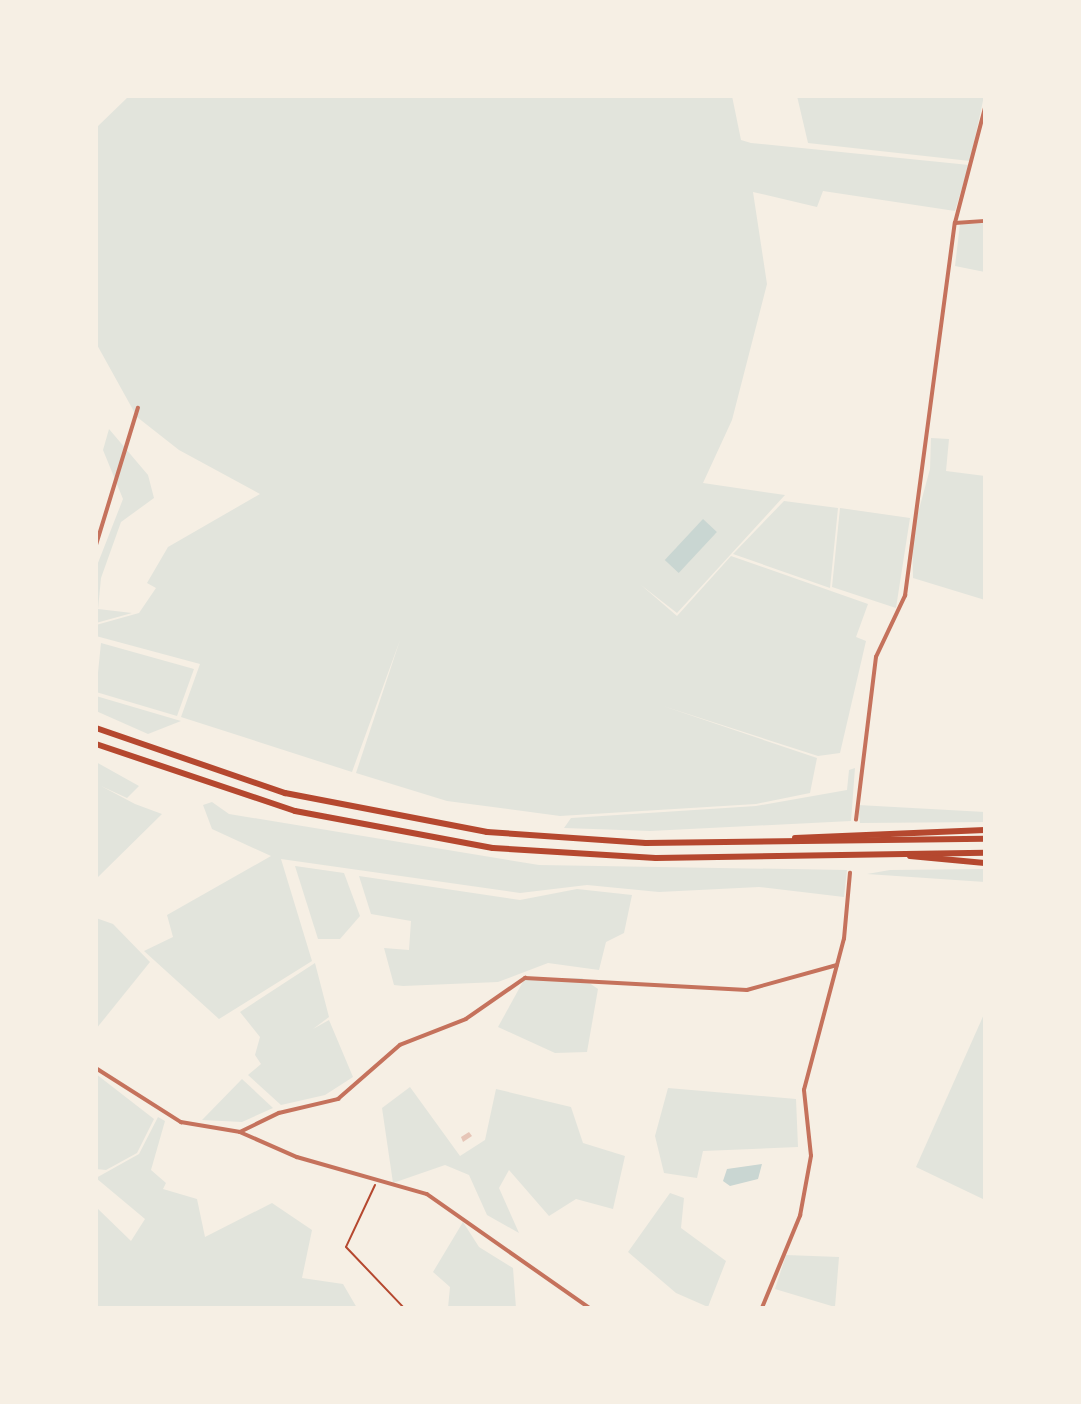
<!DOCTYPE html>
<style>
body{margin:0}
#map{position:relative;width:1081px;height:1404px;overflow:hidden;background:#f6efe4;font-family:"Crimson Pro",serif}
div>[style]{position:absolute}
.green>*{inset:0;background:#e2e4dc}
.water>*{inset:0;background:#c9d6d2;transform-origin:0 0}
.building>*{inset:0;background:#e6c5b7}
.path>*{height:2px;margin:-1px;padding:0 1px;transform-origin:1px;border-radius:1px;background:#b5482f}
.minor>*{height:3.5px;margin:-1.75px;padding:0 1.75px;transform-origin:1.75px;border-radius:1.75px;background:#c5725c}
.motorway>*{height:6px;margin:-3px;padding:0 3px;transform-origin:3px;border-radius:3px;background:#b5482f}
span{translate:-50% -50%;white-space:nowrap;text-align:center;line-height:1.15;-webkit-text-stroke:6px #f6efe4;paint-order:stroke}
.frame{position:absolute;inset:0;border:98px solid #f6efe4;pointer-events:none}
</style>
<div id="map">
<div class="green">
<div style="clip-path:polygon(129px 96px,732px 96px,741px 140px,751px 143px,969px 165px,955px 211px,823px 191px,817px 207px,753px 192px,767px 284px,732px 420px,703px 483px,785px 495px,677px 613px,641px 585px,677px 616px,731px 556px,868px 604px,856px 637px,866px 641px,840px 753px,818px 756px,663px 706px,817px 758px,810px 793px,756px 804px,560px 816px,447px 801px,356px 773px,400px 640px,352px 772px,181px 717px,200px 664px,96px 636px,96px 625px,139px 613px,156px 588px,147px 583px,168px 547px,260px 494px,179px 450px,137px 417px,96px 343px,96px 128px)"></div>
<div style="clip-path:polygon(797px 96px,984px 96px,970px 161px,808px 143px)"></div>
<div style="clip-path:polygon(985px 223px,985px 272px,955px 266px,960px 224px)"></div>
<div style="clip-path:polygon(109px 429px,148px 475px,154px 498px,121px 522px,101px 578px,98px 609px,132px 613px,96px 623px,96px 568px,123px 499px,103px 450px)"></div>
<div style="clip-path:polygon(931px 438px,949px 439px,946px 471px,985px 476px,985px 600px,913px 578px,912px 535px,930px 469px)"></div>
<div style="clip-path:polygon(784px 501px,838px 508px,830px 588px,733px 554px)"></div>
<div style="clip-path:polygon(840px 508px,910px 518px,896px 608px,832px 587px)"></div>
<div style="clip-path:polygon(101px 643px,194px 669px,177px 716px,96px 692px)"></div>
<div style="clip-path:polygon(96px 696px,181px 721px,148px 734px,96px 711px)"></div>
<div style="clip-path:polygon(96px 762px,139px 786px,127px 798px,101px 786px,135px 804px,162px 814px,96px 879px)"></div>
<div style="clip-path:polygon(855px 768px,851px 821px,650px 831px,564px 828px,571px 818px,756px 806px,847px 790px,849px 770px)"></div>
<div style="clip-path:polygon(212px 802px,229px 814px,539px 865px,847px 870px,844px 897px,759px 887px,659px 892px,587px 885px,520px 893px,281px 859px,312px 961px,219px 1019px,144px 951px,173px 937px,167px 915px,271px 856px,212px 829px,203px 805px)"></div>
<div style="clip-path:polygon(858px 805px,985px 812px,985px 822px,860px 823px)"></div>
<div style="clip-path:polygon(295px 866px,344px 873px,360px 916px,340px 939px,318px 939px)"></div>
<div style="clip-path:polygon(985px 869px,985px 882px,867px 874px,890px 870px)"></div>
<div style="clip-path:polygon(359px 876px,520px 900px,577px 889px,632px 895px,624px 933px,606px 942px,599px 970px,548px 963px,498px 982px,403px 986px,394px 985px,384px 948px,409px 950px,411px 921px,371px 914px)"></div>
<div style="clip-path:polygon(96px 918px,113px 924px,150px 962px,96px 1029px)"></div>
<div style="clip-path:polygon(315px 963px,329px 1017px,313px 1029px,329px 1020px,353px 1077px,325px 1095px,281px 1105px,248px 1075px,261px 1064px,255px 1055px,260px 1037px,240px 1012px)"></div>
<div style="clip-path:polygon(525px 978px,582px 978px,598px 989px,587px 1052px,555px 1053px,498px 1027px)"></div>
<div style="clip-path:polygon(985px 1012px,985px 1200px,916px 1167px)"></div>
<div style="clip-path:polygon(96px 1074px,154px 1119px,137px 1153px,106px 1170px,96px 1169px)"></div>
<div style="clip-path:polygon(242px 1079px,273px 1108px,242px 1122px,202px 1120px)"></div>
<div style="clip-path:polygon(410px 1087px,460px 1156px,485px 1140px,496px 1089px,571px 1107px,583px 1143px,625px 1156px,613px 1209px,576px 1199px,549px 1216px,509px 1170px,499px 1188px,519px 1233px,487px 1215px,469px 1175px,445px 1165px,393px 1183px,382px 1108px)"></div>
<div style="clip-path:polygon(668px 1088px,796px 1099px,798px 1147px,703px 1151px,697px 1178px,664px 1173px,655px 1136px)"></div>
<div style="clip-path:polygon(158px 1117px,165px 1121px,151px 1170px,166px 1183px,163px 1189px,197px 1199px,205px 1237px,272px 1203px,312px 1230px,302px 1278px,343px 1284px,357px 1308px,96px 1308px,96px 1207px,131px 1241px,145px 1219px,96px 1178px,139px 1154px)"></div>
<div style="clip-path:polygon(670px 1193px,684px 1198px,681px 1228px,726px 1261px,708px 1307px,676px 1293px,628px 1252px)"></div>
<div style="clip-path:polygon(463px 1222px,479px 1247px,513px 1268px,516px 1308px,448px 1308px,450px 1287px,433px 1272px)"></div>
<div style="clip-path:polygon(786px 1255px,839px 1257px,835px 1307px,775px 1289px)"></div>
</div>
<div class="water">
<div style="left:703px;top:519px;width:19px;height:56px;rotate:43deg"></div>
<div style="clip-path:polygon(762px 1164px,758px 1179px,730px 1186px,723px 1181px,727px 1169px)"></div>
</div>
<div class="building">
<div style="clip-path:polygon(469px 1132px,472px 1136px,463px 1142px,461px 1137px)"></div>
</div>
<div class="path">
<div style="left:375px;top:1185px;width:68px;rotate:115.1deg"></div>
<div style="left:346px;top:1247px;width:84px;rotate:46.4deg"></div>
</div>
<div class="minor">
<div style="left:955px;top:223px;width:30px;rotate:-4deg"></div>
<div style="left:96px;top:545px;width:143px;rotate:-73deg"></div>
<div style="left:856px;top:820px;width:164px;rotate:-83deg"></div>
<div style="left:876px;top:657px;width:68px;rotate:-64.6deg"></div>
<div style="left:905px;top:596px;width:376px;rotate:-82.4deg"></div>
<div style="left:955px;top:223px;width:119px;rotate:-75.4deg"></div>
<div style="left:96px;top:1068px;width:101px;rotate:32.4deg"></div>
<div style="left:181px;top:1122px;width:60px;rotate:9.6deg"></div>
<div style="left:240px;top:1132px;width:62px;rotate:23.7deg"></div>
<div style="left:297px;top:1157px;width:135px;rotate:15.9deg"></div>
<div style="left:427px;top:1194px;width:199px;rotate:35deg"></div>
<div style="left:240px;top:1132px;width:43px;rotate:-26deg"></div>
<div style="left:279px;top:1113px;width:61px;rotate:-13.3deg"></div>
<div style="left:338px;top:1099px;width:82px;rotate:-41.1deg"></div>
<div style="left:400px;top:1045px;width:71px;rotate:-21.5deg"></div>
<div style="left:466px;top:1019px;width:72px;rotate:-34.8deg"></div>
<div style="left:525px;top:978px;width:222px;rotate:3.1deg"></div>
<div style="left:747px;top:990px;width:93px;rotate:-15.5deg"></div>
<div style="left:762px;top:1308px;width:100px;rotate:-67.6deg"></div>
<div style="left:800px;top:1216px;width:61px;rotate:-79.6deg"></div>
<div style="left:811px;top:1156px;width:66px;rotate:-96.1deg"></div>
<div style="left:804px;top:1090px;width:156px;rotate:-75.2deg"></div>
<div style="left:844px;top:939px;width:66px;rotate:-84.8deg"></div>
</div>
<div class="motorway">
<div style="left:96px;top:728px;width:200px;rotate:19deg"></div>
<div style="left:285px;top:793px;width:206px;rotate:10.9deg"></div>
<div style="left:487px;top:832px;width:159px;rotate:4deg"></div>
<div style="left:646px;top:843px;width:339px;rotate:-0.7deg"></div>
<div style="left:96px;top:744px;width:210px;rotate:18.6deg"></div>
<div style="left:295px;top:811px;width:201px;rotate:10.6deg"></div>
<div style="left:493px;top:848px;width:163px;rotate:3.5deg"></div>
<div style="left:656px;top:858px;width:329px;rotate:-0.9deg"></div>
<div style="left:795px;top:838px;width:190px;rotate:-2.4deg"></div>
<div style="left:910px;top:856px;width:75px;rotate:5.3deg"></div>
</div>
<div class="frame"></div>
</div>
